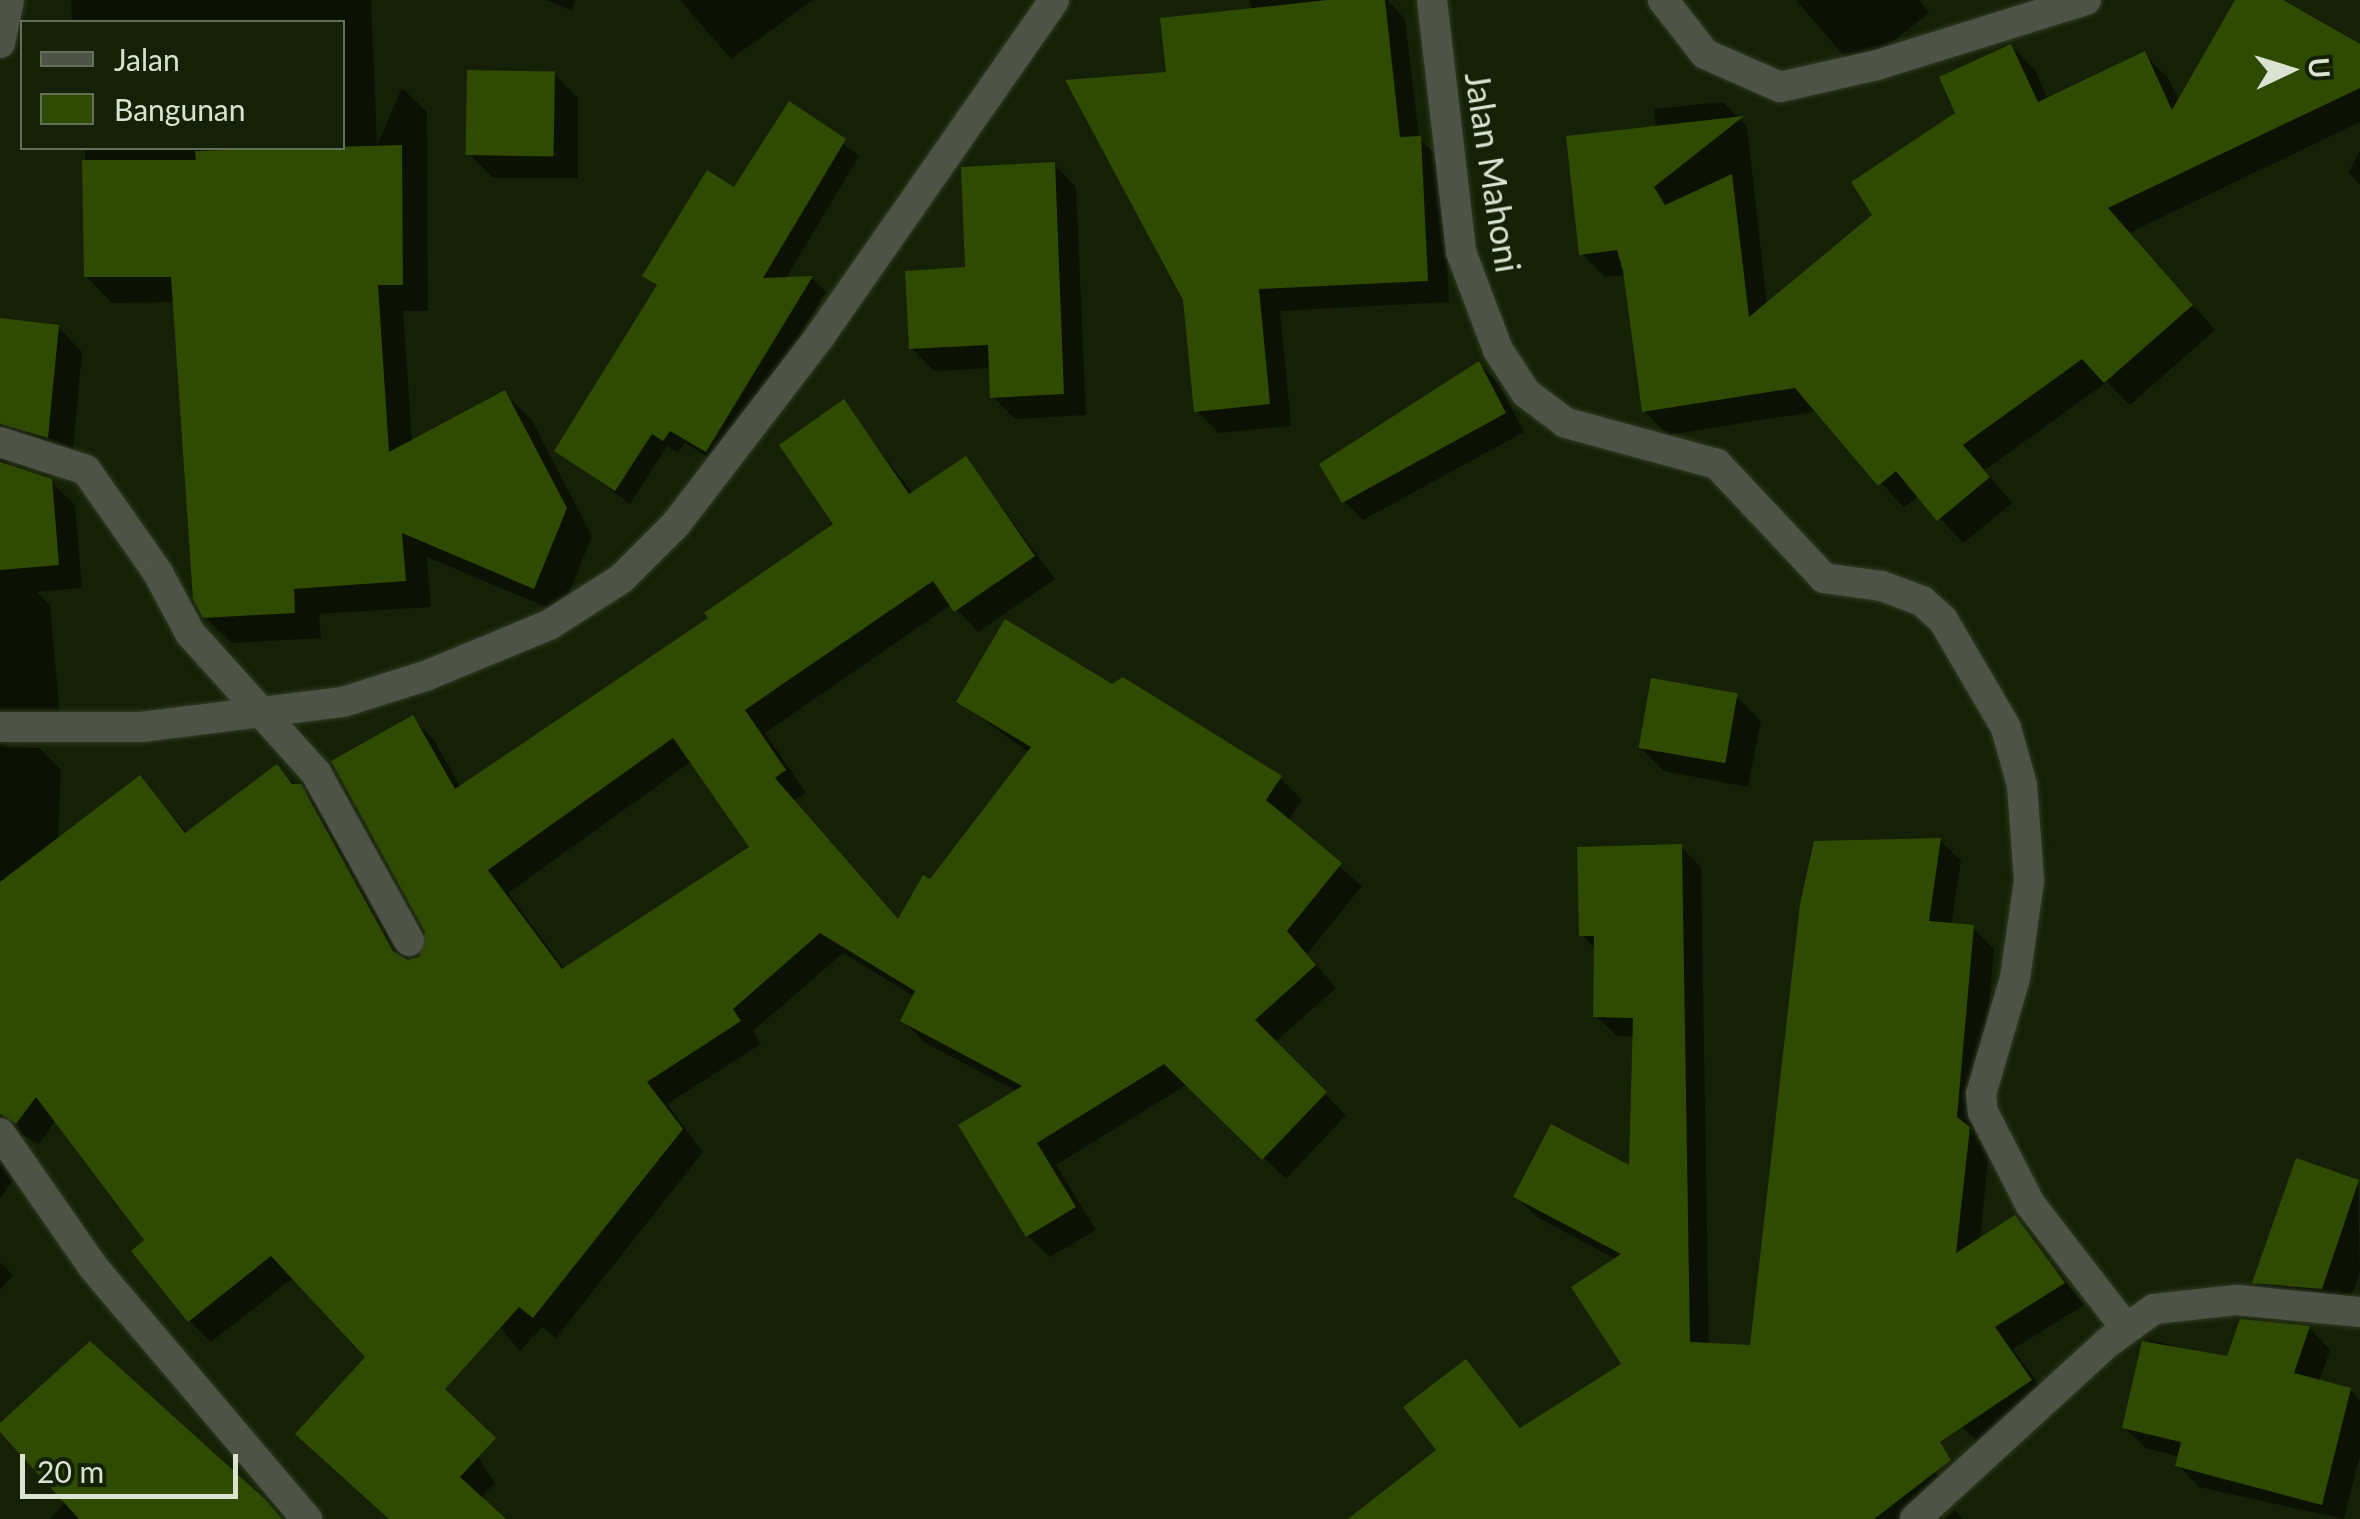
<!DOCTYPE html>
<style>
body{margin:0}
#map{position:relative;width:2360px;height:1519px;overflow:hidden;background:#152106;font-family:Lato,sans-serif}
div>[style]{position:absolute}
.shadow>*{inset:0;background:#0007}
.building>*{inset:0;background:#2f4b02;transform-origin:0 0}
.roads{filter:drop-shadow(0 0 2px #313c23) drop-shadow(0 0 2px #313c23)}
.street>*{height:30px;margin:-15px;padding:0 15px;transform-origin:15px;border-radius:15px;background:#4d5447}
span{translate:-50% -50%;white-space:nowrap;text-align:center;line-height:1.15;-webkit-text-stroke:10px #152106;paint-order:stroke}
.street-label{font-size:35px;color:#dae3d2}
.legend{position:absolute;left:20px;top:20px;width:325px;height:130px;box-sizing:border-box;background:#152106;border:2px solid #646f58;margin:0;padding:12px 18px;list-style:none;font-size:30px;color:#dae3d2}
.legend li{display:flex;align-items:center;gap:20px;height:50px}
.legend b{width:50px;border:2px solid #646f58}
.north{position:absolute;left:2240px;top:20px;width:100px;height:100px;-webkit-text-stroke:8px #152106;paint-order:stroke;rotate:86deg;font-size:28px;font-weight:700;line-height:40px;text-align:center;color:#dae3d2}
.north::after{content:'';display:block;margin:auto;width:35px;height:45px;background:#dae3d2;clip-path:polygon(50% 0,100% 100%,50% 72%,0 100%)}
.scale{position:absolute;left:20px;top:1454px;width:218px;height:45px;box-sizing:border-box;border:5px solid #dae3d2;border-top:0;padding-left:12px;font-size:30px;line-height:35px;white-space:nowrap;color:#dae3d2;-webkit-text-stroke:8px #152106;paint-order:stroke}
</style>
<div id="map">
<div class="shadow">
<div style="clip-path:polygon(71px 0,371px 0,377px 145px,402px 88px,427px 112px,428px 311px,403px 311px,412px 442px,504px 393px,531px 419px,592px 536px,561px 613px,427px 557px,431px 607px,319px 614px,321px 638px,232px 643px,205px 617px,175px 302px,112px 303px,86px 276px,85px 148px,342px 148px,342px 22px,72px 22px)"></div>
<div style="clip-path:polygon(546px 0,575px 0,572px 11px)"></div>
<div style="clip-path:polygon(680px 0,813px 0,731px 59px)"></div>
<div style="clip-path:polygon(1249px 0,1387px 0,1405px 19px,1419px 138px,1442px 161px,1449px 302px,1280px 311px,1291px 426px,1219px 433px,1197px 411px,1168px 74px,1253px 10px)"></div>
<div style="clip-path:polygon(1796px 0,1919px 0,1929px 13px,1856px 70px)"></div>
<div style="clip-path:polygon(2011px 46px,2035px 70px,2048px 100px,2144px 54px,2168px 78px,2180px 102px,2360px 76px,2360px 122px,2129px 233px,2215px 330px,2130px 405px,2107px 382px,1985px 470px,2012px 503px,1963px 543px,1919px 495px,1904px 508px,1818px 411px,1668px 435px,1644px 411px,1626px 275px,1605px 277px,1581px 253px,1656px 128px,1654px 109px,1723px 102px,1747px 126px,1767px 304px,1875px 215px)"></div>
<div style="clip-path:polygon(554px 74px,578px 98px,578px 178px,493px 178px,469px 154px)"></div>
<div style="clip-path:polygon(790px 105px,859px 156px,785px 280px,812px 278px,826px 292px,721px 465px,685px 443px,678px 453px,667px 446px,630px 504px,557px 450px,658px 288px,645px 275px,734px 190px)"></div>
<div style="clip-path:polygon(2360px 151px,2360px 185px,2348px 173px)"></div>
<div style="clip-path:polygon(1054px 164px,1076px 187px,1086px 415px,1015px 419px,993px 397px,991px 368px,934px 371px,912px 348px)"></div>
<div style="clip-path:polygon(evenodd,0 320px,58px 327px,82px 352px,72px 461px,11px 453px,6px 466px,50px 481px,75px 505px,82px 588px,37px 592px,50px 605px,61px 729px,13px 731px,4px 747px,39px 748px,61px 770px,58px 840px,140px 778px,188px 834px,277px 767px,322px 809px,410px 963px,428px 951px,412px 718px,434px 740px,461px 788px,711px 619px,836px 524px,844px 403px,913px 494px,966px 459px,1055px 579px,978px 632px,952px 604px,765px 733px,806px 793px,794px 801px,899px 922px,1030px 753px,959px 702px,1112px 687px,1280px 778px,1302px 800px,1288px 821px,1362px 886px,1307px 954px,1336px 988px,1274px 1043px,1346px 1115px,1286px 1179px,1188px 1084px,1056px 1165px,1096px 1230px,1050px 1257px,1028px 1236px,1018px 1092px,924px 1042px,903px 1020px,915px 997px,843px 953px,753px 1031px,761px 1044px,667px 1104px,703px 1152px,556px 1338px,542px 1327px,520px 1351px,449px 1266px,294px 1277px,211px 1342px,190px 1321px,148px 1241px,56px 1120px,39px 1144px,23px 1135px,3px 1148px,14px 1179px,0 1198px,0 320px,692px 761px,753px 848px,565px 970px,508px 893px,692px 761px)"></div>
<div style="clip-path:polygon(1479px 364px,1498px 383px,1524px 432px,1363px 520px,1344px 501px)"></div>
<div style="clip-path:polygon(1736px 696px,1761px 721px,1748px 787px,1664px 771px,1640px 747px)"></div>
<div style="clip-path:polygon(1940px 840px,1961px 861px,1951px 926px,1973px 928px,1994px 949px,1977px 1138px,1989px 1150px,1980px 1241px,2015px 1219px,2084px 1305px,2013px 1349px,2051px 1402px,1983px 1447px,1951px 1417px,1834px 1519px,1370px 1519px,1440px 1451px,1466px 1362px,1522px 1429px,1624px 1365px,1617px 1260px,1537px 1217px,1516px 1197px,1632px 1169px,1635px 1037px,1617px 1036px,1596px 1016px,1596px 950px,1582px 935px,1681px 847px,1701px 867px,1709px 1346px,1752px 1348px)"></div>
<div style="clip-path:polygon(2358px 1182px,2360px 1272px,2346px 1313px,2279px 1306px,2255px 1282px)"></div>
<div style="clip-path:polygon(0 1262px,13px 1275px,0 1290px)"></div>
<div style="clip-path:polygon(2309px 1328px,2330px 1350px,2319px 1382px,2350px 1390px,2360px 1400px,2360px 1456px,2344px 1519px,2199px 1487px,2178px 1465px,2180px 1457px,2146px 1448px,2124px 1427px,2149px 1340px,2228px 1359px)"></div>
<div style="clip-path:polygon(410px 1355px,495px 1483px,480px 1499px,502px 1519px,390px 1519px)"></div>
<div style="clip-path:polygon(0 1426px,275px 1519px,50px 1519px,67px 1500px)"></div>
<div style="clip-path:polygon(1919px 1452px,1958px 1500px,1939px 1519px,1871px 1519px)"></div>
<div style="clip-path:polygon(1955px 1511px,1963px 1519px,1945px 1519px)"></div>
</div>
<div class="building">
<div style="clip-path:polygon(1327px 0,1385px 0,1400px 137px,1421px 136px,1428px 281px,1259px 289px,1270px 404px,1194px 412px,1183px 300px,1065px 80px,1166px 72px,1160px 18px)"></div>
<div style="clip-path:polygon(2235px 0,2283px 0,2360px 44px,2360px 88px,2108px 208px,2193px 305px,2104px 383px,2082px 359px,1963px 445px,1990px 477px,1937px 521px,1896px 471px,1878px 486px,1795px 388px,1642px 412px,1623px 271px,1617px 250px,1579px 255px,1566px 136px,1744px 116px,1654px 187px,1665px 205px,1732px 174px,1749px 317px,1872px 215px,1851px 182px,1955px 113px,1939px 77px,2011px 44px,2038px 102px,2145px 51px,2172px 110px)"></div>
<div style="left:467px;top:70px;width:88px;height:85px;rotate:1deg"></div>
<div style="clip-path:polygon(789px 101px,846px 139px,763px 278px,813px 276px,706px 452px,670px 431px,663px 441px,652px 434px,615px 491px,554px 451px,657px 285px,642px 276px,707px 170px,734px 187px)"></div>
<div style="clip-path:polygon(402px 145px,403px 285px,378px 285px,389px 452px,505px 390px,567px 508px,534px 589px,402px 533px,406px 581px,294px 589px,295px 613px,203px 618px,193px 599px,171px 277px,84px 277px,82px 160px,196px 160px,195px 151px)"></div>
<div style="clip-path:polygon(1055px 162px,1064px 394px,990px 398px,988px 345px,909px 349px,905px 271px,965px 267px,961px 167px)"></div>
<div style="clip-path:polygon(0 318px,59px 325px,48px 438px,0 424px)"></div>
<div style="clip-path:polygon(1479px 361px,1506px 413px,1342px 503px,1319px 464px)"></div>
<div style="clip-path:polygon(evenodd,844px 399px,909px 494px,966px 456px,1035px 556px,954px 612px,933px 581px,745px 710px,786px 770px,775px 778px,898px 919px,923px 875px,930px 879px,1031px 747px,956px 702px,1005px 619px,1112px 684px,1123px 677px,1282px 776px,1266px 800px,1342px 863px,1287px 931px,1316px 965px,1255px 1020px,1327px 1092px,1262px 1160px,1164px 1064px,1037px 1143px,1076px 1207px,1026px 1237px,958px 1125px,1022px 1086px,900px 1021px,915px 991px,820px 933px,733px 1009px,741px 1021px,647px 1082px,683px 1129px,533px 1318px,519px 1307px,445px 1389px,496px 1438px,460px 1477px,506px 1519px,389px 1519px,295px 1434px,365px 1357px,271px 1256px,188px 1322px,131px 1251px,144px 1240px,36px 1097px,16px 1124px,0 1114px,0 882px,140px 775px,185px 833px,277px 764px,292px 784px,301px 784px,393px 951px,408px 960px,419px 957px,425px 932px,331px 761px,413px 715px,455px 789px,708px 618px,704px 613px,833px 524px,779px 445px,844px 399px,673px 738px,749px 847px,562px 969px,488px 870px,673px 738px)"></div>
<div style="clip-path:polygon(0 462px,52px 479px,59px 565px,0 570px)"></div>
<div style="left:1651px;top:678px;width:88px;height:71px;rotate:10deg"></div>
<div style="clip-path:polygon(1941px 838px,1929px 921px,1974px 925px,1957px 1117px,1970px 1127px,1956px 1253px,2015px 1215px,2065px 1283px,1995px 1327px,2032px 1380px,1940px 1442px,1951px 1460px,1874px 1519px,1348px 1519px,1436px 1450px,1403px 1407px,1466px 1359px,1520px 1428px,1621px 1364px,1571px 1287px,1621px 1254px,1513px 1197px,1551px 1124px,1629px 1165px,1633px 1018px,1593px 1017px,1594px 936px,1579px 936px,1577px 847px,1682px 844px,1690px 1342px,1750px 1345px,1800px 904px,1814px 841px)"></div>
<div style="clip-path:polygon(2296px 1158px,2359px 1180px,2322px 1289px,2252px 1283px)"></div>
<div style="clip-path:polygon(2240px 1319px,2310px 1326px,2294px 1373px,2351px 1388px,2322px 1505px,2175px 1466px,2181px 1442px,2122px 1428px,2142px 1341px,2227px 1356px)"></div>
<div style="clip-path:polygon(90px 1341px,266px 1500px,282px 1519px,79px 1519px,0 1432px,0 1423px)"></div>
</div>
<div class="roads">
<div class="street">
<div style="left:1432px;top:0;width:254px;rotate:83.4deg"></div>
<div style="left:1461px;top:252px;width:105px;rotate:69.3deg"></div>
<div style="left:1498px;top:350px;width:51px;rotate:56.9deg"></div>
<div style="left:1526px;top:393px;width:50px;rotate:36.9deg"></div>
<div style="left:1566px;top:423px;width:156px;rotate:15.2deg"></div>
<div style="left:1717px;top:464px;width:156px;rotate:46.8deg"></div>
<div style="left:1824px;top:578px;width:59px;rotate:7.9deg"></div>
<div style="left:1882px;top:586px;width:43px;rotate:20.6deg"></div>
<div style="left:1922px;top:601px;width:28px;rotate:42deg"></div>
<div style="left:1943px;top:620px;width:125px;rotate:59.7deg"></div>
<div style="left:2006px;top:728px;width:59px;rotate:74.3deg"></div>
<div style="left:2022px;top:785px;width:96px;rotate:85.8deg"></div>
<div style="left:2029px;top:881px;width:98px;rotate:98.2deg"></div>
<div style="left:2015px;top:978px;width:121px;rotate:106.3deg"></div>
<div style="left:1981px;top:1094px;width:18px;rotate:84deg"></div>
<div style="left:1983px;top:1112px;width:103px;rotate:62.9deg"></div>
<div style="left:2030px;top:1204px;width:155px;rotate:52.3deg"></div>
<div style="left:1663px;top:0;width:68px;rotate:52.1deg"></div>
<div style="left:1705px;top:54px;width:82px;rotate:23.7deg"></div>
<div style="left:1780px;top:87px;width:99px;rotate:-12.8deg"></div>
<div style="left:1877px;top:65px;width:219px;rotate:-17.3deg"></div>
<div style="left:0;top:43px;width:44px;rotate:-78.2deg"></div>
<div style="left:0;top:442px;width:90px;rotate:18deg"></div>
<div style="left:86px;top:470px;width:126px;rotate:55deg"></div>
<div style="left:158px;top:573px;width:68px;rotate:61.9deg"></div>
<div style="left:190px;top:633px;width:188px;rotate:48deg"></div>
<div style="left:316px;top:773px;width:192px;rotate:61deg"></div>
<div style="left:0;top:727px;width:141px"></div>
<div style="left:141px;top:727px;width:204px;rotate:-7.1deg"></div>
<div style="left:343px;top:702px;width:89px;rotate:-17.6deg"></div>
<div style="left:428px;top:675px;width:131px;rotate:-22.5deg"></div>
<div style="left:549px;top:625px;width:85px;rotate:-32.6deg"></div>
<div style="left:621px;top:579px;width:78px;rotate:-45deg"></div>
<div style="left:676px;top:524px;width:237px;rotate:-52.5deg"></div>
<div style="left:820px;top:336px;width:409px;rotate:-55.1deg"></div>
<div style="left:0;top:1133px;width:163px;rotate:55.2deg"></div>
<div style="left:93px;top:1267px;width:331px;rotate:49.7deg"></div>
<div style="left:1915px;top:1519px;width:260px;rotate:-42.5deg"></div>
<div style="left:2107px;top:1343px;width:58px;rotate:-35.9deg"></div>
<div style="left:2154px;top:1309px;width:83px;rotate:-6.2deg"></div>
<div style="left:2237px;top:1300px;width:124px;rotate:5.6deg"></div>
</div>
</div>
<div class="street-label">
<span style="left:1494px;top:172px;rotate:81deg">Jalan Mahoni</span>
</div>
<ul class="legend">
<li><b style="height:12px;background:#4d5447"></b>Jalan</li>
<li><b style="height:28px;background:#2f4b02"></b>Bangunan</li>
</ul>
<div class="north">U</div>
<div class="scale">20 m</div>
</div>
